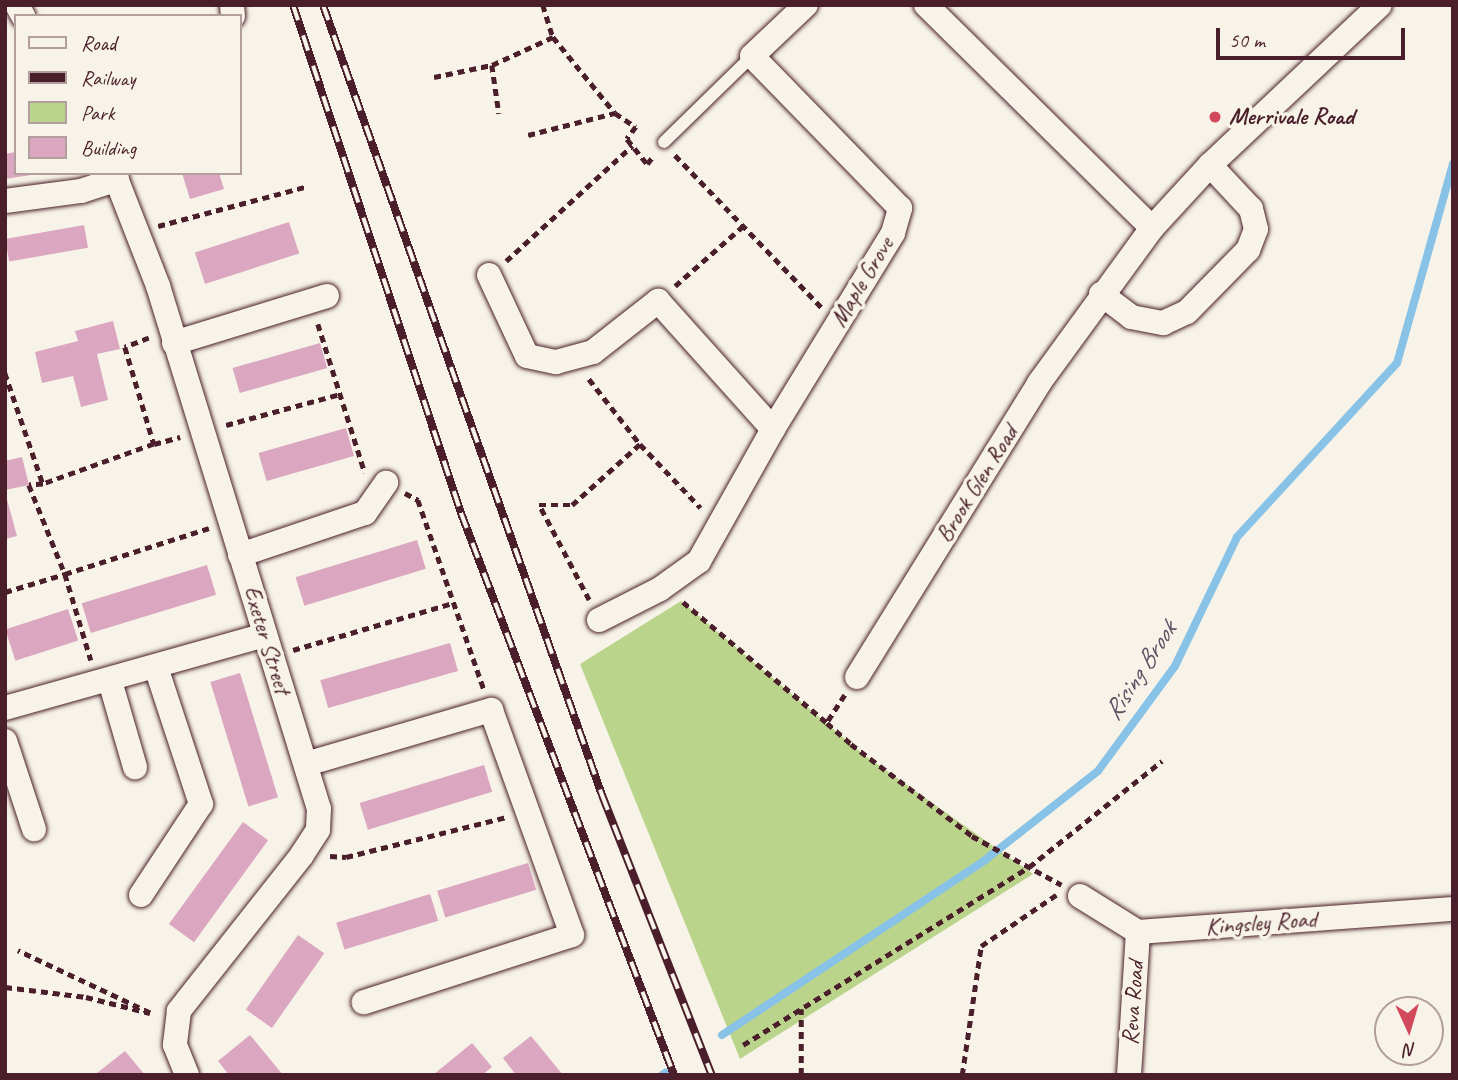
<!DOCTYPE html>
<style>
body{margin:0}
#map{position:relative;width:1458px;height:1080px;overflow:hidden;background:#f7f3e8;font-family:Caveat,sans-serif}
div>[style]{position:absolute}
.green>*{inset:0;background:#bbd48b}
.stream>*{height:8px;margin:-4px;padding:0 4px;transform-origin:4px;border-radius:4px;background:#88c3e7}
.building>*{inset:0;background:#dba6bf;transform-origin:0 0}
.path>*{height:4.5px;margin-top:-2.25px;transform-origin:0;background:repeating-linear-gradient(90deg,#4a1f2b 0 7px,transparent 0 12px)}
.roads{filter:drop-shadow(0 0 2px #4a1f2b) drop-shadow(0 0 2px #4a1f2b)}
.lane>*{height:12px;margin:-6px;padding:0 6px;transform-origin:6px;border-radius:6px;background:#f7f3e8}
.street>*{height:24px;margin:-12px;padding:0 12px;transform-origin:12px;border-radius:12px;background:#f7f3e8}
.rail>*{height:8px;margin-top:-4px;transform-origin:0;background:repeating-linear-gradient(90deg,#f7f3e8 0 16px,#4a1f2b 0 32px);box-sizing:border-box;border-block:2px solid #4a1f2b}
.dots>*{width:19px;height:19px;translate:-50% -50%;box-sizing:border-box;border:4px solid #f7f3e8;border-radius:50%}
span{translate:-50% -50%;white-space:nowrap;text-align:center;line-height:1.15;-webkit-text-stroke:7px #f7f3e8;paint-order:stroke}
.poi-label{font-size:24px;color:#4a1f2b;font-weight:700}
.left{translate:0 -50%;text-align:left}
.street-label{font-size:24px;color:#4a1f2b}
.water-label{font-size:26px;color:#5d5063;font-style:italic}
.frame{position:absolute;inset:0;border:7px solid #4a1f2b;pointer-events:none}
.legend{position:absolute;left:14px;top:14px;width:228px;height:161px;box-sizing:border-box;background:#f7f3e8;border:2px solid #b29e9c;margin:0;padding:9px 12px;list-style:none;font-size:21px;color:#4a1f2b}
.legend li{display:flex;align-items:center;gap:14px;height:35px}
.legend b{width:35px;border:2px solid #b29e9c}
.north{position:absolute;left:1374px;top:996px;width:70px;height:70px;box-sizing:border-box;background:#f7f3e8;border:2px solid #b29e9c;border-radius:50%;rotate:176deg;font-size:19px;font-weight:700;line-height:28px;text-align:center;color:#4a1f2b}
.north::after{content:'';display:block;margin:auto;width:24px;height:32px;background:#d1495b;clip-path:polygon(50% 0,100% 100%,50% 72%,0 100%)}
.scale{position:absolute;left:1216px;top:28px;width:189px;height:32px;box-sizing:border-box;border:4px solid #4a1f2b;border-top:0;padding-left:9px;font-size:21px;line-height:24px;white-space:nowrap;color:#4a1f2b;-webkit-text-stroke:5px #f7f3e8;paint-order:stroke}
</style>
<div id="map">
<div class="green">
<div style="clip-path:polygon(681px 601px,863px 754px,1033px 874px,740px 1059px,580px 664px)"></div>
</div>
<div class="stream">
<div style="left:722px;top:1035px;width:316px;rotate:-33.6deg"></div>
<div style="left:985px;top:860px;width:144px;rotate:-38.2deg"></div>
<div style="left:1098px;top:771px;width:130px;rotate:-53.7deg"></div>
<div style="left:1175px;top:666px;width:143px;rotate:-64.3deg"></div>
<div style="left:1237px;top:537px;width:236px;rotate:-47.4deg"></div>
<div style="left:1397px;top:363px;width:207px;rotate:-74.3deg"></div>
<div style="left:662px;top:1075px;width:4px;rotate:-34deg"></div>
</div>
<div class="building">
<div style="clip-path:polygon(16px 152px,16px 173px,31px 175px,5px 179px,5px 154px)"></div>
<div style="clip-path:polygon(182px 173px,219px 173px,224px 189px,190px 199px)"></div>
<div style="left:289px;top:222px;width:33px;height:99px;rotate:72deg"></div>
<div style="left:84px;top:225px;width:23px;height:80px;rotate:80deg"></div>
<div style="clip-path:polygon(113px 321px,120px 349px,97px 354px,108px 400px,81px 407px,73px 376px,42px 383px,35px 352px,78px 341px,75px 331px)"></div>
<div style="left:320px;top:343px;width:26px;height:91px;rotate:74deg"></div>
<div style="left:346px;top:428px;width:29px;height:91px;rotate:74deg"></div>
<div style="clip-path:polygon(22px 457px,29px 485px,5px 490px,5px 461px)"></div>
<div style="clip-path:polygon(5px 492px,17px 536px,5px 539px)"></div>
<div style="left:417px;top:540px;width:30px;height:127px;rotate:73deg"></div>
<div style="left:207px;top:565px;width:31px;height:131px;rotate:73deg"></div>
<div style="left:68px;top:609px;width:33px;height:66px;rotate:72deg"></div>
<div style="left:450px;top:643px;width:29px;height:135px;rotate:74deg"></div>
<div style="left:240px;top:673px;width:130px;height:31px;rotate:73deg"></div>
<div style="left:484px;top:765px;width:28px;height:130px;rotate:73deg"></div>
<div style="left:243px;top:822px;width:31px;height:126px;rotate:36deg"></div>
<div style="left:528px;top:863px;width:28px;height:95px;rotate:73deg"></div>
<div style="left:430px;top:894px;width:28px;height:98px;rotate:73deg"></div>
<div style="left:298px;top:935px;width:32px;height:91px;rotate:35deg"></div>
<div style="clip-path:polygon(250px 1035px,283px 1075px,229px 1075px,218px 1061px)"></div>
<div style="clip-path:polygon(531px 1036px,563px 1075px,516px 1075px,503px 1058px)"></div>
<div style="clip-path:polygon(472px 1043px,492px 1067px,482px 1075px,433px 1075px)"></div>
<div style="clip-path:polygon(125px 1051px,145px 1075px,98px 1075px,97px 1073px)"></div>
</div>
<div class="path">
<div style="left:543px;top:5px;width:34px;rotate:73deg"></div>
<div style="left:492px;top:65px;width:49px;rotate:81.7deg"></div>
<div style="left:434px;top:77px;width:59px;rotate:-11.7deg"></div>
<div style="left:492px;top:65px;width:67px;rotate:-24.7deg"></div>
<div style="left:553px;top:37px;width:98px;rotate:50.8deg"></div>
<div style="left:615px;top:113px;width:25px;rotate:34deg"></div>
<div style="left:636px;top:127px;width:15px;rotate:127deg"></div>
<div style="left:627px;top:139px;width:32px;rotate:51deg"></div>
<div style="left:647px;top:164px;width:11px;rotate:-52deg"></div>
<div style="left:528px;top:135px;width:90px;rotate:-14.2deg"></div>
<div style="left:675px;top:155px;width:212px;rotate:46.1deg"></div>
<div style="left:158px;top:226px;width:155px;rotate:-14.9deg"></div>
<div style="left:506px;top:261px;width:171px;rotate:-42.4deg"></div>
<div style="left:675px;top:286px;width:89px;rotate:-41.4deg"></div>
<div style="left:318px;top:324px;width:156px;rotate:72.5deg"></div>
<div style="left:149px;top:338px;width:26px;rotate:159deg"></div>
<div style="left:125px;top:347px;width:101px;rotate:73.4deg"></div>
<div style="left:154px;top:444px;width:118px;rotate:160.2deg"></div>
<div style="left:43px;top:484px;width:14px;rotate:176deg"></div>
<div style="left:29px;top:485px;width:96px;rotate:68deg"></div>
<div style="left:65px;top:574px;width:151px;rotate:-17.7deg"></div>
<div style="left:5px;top:373px;width:117px;rotate:71.1deg"></div>
<div style="left:589px;top:379px;width:83px;rotate:51.9deg"></div>
<div style="left:226px;top:425px;width:118px;rotate:-15.2deg"></div>
<div style="left:154px;top:444px;width:27px;rotate:-15deg"></div>
<div style="left:405px;top:493px;width:15px;rotate:28deg"></div>
<div style="left:418px;top:500px;width:201px;rotate:70.8deg"></div>
<div style="left:5px;top:592px;width:63px;rotate:-16.7deg"></div>
<div style="left:65px;top:574px;width:90px;rotate:73.2deg"></div>
<div style="left:589px;top:600px;width:107px;rotate:-117.8deg"></div>
<div style="left:539px;top:505px;width:33px"></div>
<div style="left:572px;top:505px;width:91px;rotate:-41.9deg"></div>
<div style="left:640px;top:444px;width:88px;rotate:46.4deg"></div>
<div style="left:683px;top:602px;width:188px;rotate:40deg"></div>
<div style="left:293px;top:650px;width:167px;rotate:-16.4deg"></div>
<div style="left:845px;top:695px;width:33px;rotate:123deg"></div>
<div style="left:827px;top:723px;width:32px;rotate:41deg"></div>
<div style="left:851px;top:744px;width:152px;rotate:37.2deg"></div>
<div style="left:972px;top:836px;width:102px;rotate:28.6deg"></div>
<div style="left:330px;top:856px;width:16px;rotate:4deg"></div>
<div style="left:346px;top:857px;width:165px;rotate:-14deg"></div>
<div style="left:5px;top:987px;width:82px;rotate:7deg"></div>
<div style="left:86px;top:997px;width:66px;rotate:14deg"></div>
<div style="left:150px;top:1013px;width:146px;rotate:-154.8deg"></div>
<div style="left:743px;top:1045px;width:337px;rotate:-31.9deg"></div>
<div style="left:1029px;top:867px;width:170px;rotate:-38.6deg"></div>
<div style="left:801px;top:1075px;width:66px;rotate:-90deg"></div>
<div style="left:962px;top:1075px;width:130px;rotate:-81.6deg"></div>
<div style="left:981px;top:946px;width:91px;rotate:-34.2deg"></div>
</div>
<div class="roads">
<div class="lane">
<div style="left:664px;top:142px;width:123px;rotate:-44.3deg"></div>
</div>
<div class="street">
<div style="left:17px;top:5px;width:13px;rotate:61deg"></div>
<div style="left:232px;top:5px;width:11px;rotate:85deg"></div>
<div style="left:926px;top:5px;width:317px;rotate:44.6deg"></div>
<div style="left:114px;top:173px;width:121px;rotate:68.7deg"></div>
<div style="left:158px;top:286px;width:547px;rotate:72.89deg"></div>
<div style="left:319px;top:809px;width:21px;rotate:93deg"></div>
<div style="left:318px;top:830px;width:30px;rotate:123deg"></div>
<div style="left:302px;top:855px;width:199px;rotate:128.3deg"></div>
<div style="left:179px;top:1011px;width:34px;rotate:97deg"></div>
<div style="left:175px;top:1045px;width:32px;rotate:68deg"></div>
<div style="left:5px;top:201px;width:77px;rotate:-7.5deg"></div>
<div style="left:81px;top:191px;width:38px;rotate:-18deg"></div>
<div style="left:489px;top:275px;width:89px;rotate:64.9deg"></div>
<div style="left:527px;top:356px;width:30px;rotate:12deg"></div>
<div style="left:556px;top:362px;width:38px;rotate:-15deg"></div>
<div style="left:593px;top:352px;width:83px;rotate:-38.1deg"></div>
<div style="left:658px;top:301px;width:172px;rotate:48.1deg"></div>
<div style="left:1101px;top:294px;width:38px;rotate:37deg"></div>
<div style="left:1131px;top:317px;width:33px;rotate:11deg"></div>
<div style="left:1163px;top:323px;width:26px;rotate:-25deg"></div>
<div style="left:1187px;top:312px;width:87px;rotate:-45.5deg"></div>
<div style="left:1248px;top:250px;width:22px;rotate:-69deg"></div>
<div style="left:1256px;top:229px;width:21px;rotate:-104deg"></div>
<div style="left:1251px;top:209px;width:60px;rotate:-133deg"></div>
<div style="left:174px;top:343px;width:160px;rotate:-17.1deg"></div>
<div style="left:240px;top:555px;width:132px;rotate:-18.6deg"></div>
<div style="left:365px;top:513px;width:37px;rotate:-55deg"></div>
<div style="left:599px;top:620px;width:68px;rotate:-26.9deg"></div>
<div style="left:660px;top:589px;width:48px;rotate:-35.7deg"></div>
<div style="left:699px;top:561px;width:151px;rotate:-60.7deg"></div>
<div style="left:773px;top:429px;width:230px;rotate:-58.5deg"></div>
<div style="left:893px;top:233px;width:26px;rotate:-74deg"></div>
<div style="left:900px;top:208px;width:212px;rotate:-134.2deg"></div>
<div style="left:752px;top:56px;width:74px;rotate:-43.4deg"></div>
<div style="left:857px;top:677px;width:346px;rotate:-58.2deg"></div>
<div style="left:1039px;top:383px;width:192px;rotate:-53.9deg"></div>
<div style="left:1152px;top:228px;width:86px;rotate:-47.4deg"></div>
<div style="left:1210px;top:165px;width:233px;rotate:-43.3deg"></div>
<div style="left:110px;top:681px;width:90px;rotate:73.8deg"></div>
<div style="left:5px;top:708px;width:270px;rotate:-15.7deg"></div>
<div style="left:5px;top:741px;width:93px;rotate:71.8deg"></div>
<div style="left:306px;top:764px;width:193px;rotate:-16.3deg"></div>
<div style="left:491px;top:710px;width:239px;rotate:70.2deg"></div>
<div style="left:572px;top:935px;width:219px;rotate:162.1deg"></div>
<div style="left:141px;top:895px;width:109px;rotate:-56.6deg"></div>
<div style="left:201px;top:804px;width:144px;rotate:-108.2deg"></div>
<div style="left:1080px;top:896px;width:68px;rotate:31.8deg"></div>
<div style="left:1138px;top:932px;width:316px;rotate:-4.2deg"></div>
<div style="left:1129px;top:1075px;width:143px;rotate:-86.4deg"></div>
</div>
</div>
<div class="rail">
<div style="left:293px;top:5px;width:535px;rotate:71.7deg"></div>
<div style="left:461px;top:513px;width:601px;rotate:69.24deg"></div>
<div style="left:323px;top:5px;width:838px;rotate:70.55deg"></div>
<div style="left:602px;top:795px;width:301px;rotate:68.6deg"></div>
</div>
<div class="dots">
<div style="left:1215px;top:117px;background:#d1495b"></div>
</div>
<div class="poi-label">
<span class="left" style="left:1229px;top:117px">Merrivale Road</span>
</div>
<div class="street-label">
<span style="left:862px;top:282px;rotate:-59deg">Maple Grove</span>
<span style="left:977px;top:484px;rotate:-58deg">Brook Glen Road</span>
<span style="left:267px;top:640px;rotate:73deg">Exeter Street</span>
<span style="left:1261px;top:923px;rotate:-4deg">Kingsley Road</span>
<span style="left:1133px;top:1003px;rotate:-86deg">Reva Road</span>
</div>
<div class="water-label">
<span style="left:1140px;top:671px;rotate:-57deg">Rising Brook</span>
</div>
<div class="frame"></div>
<ul class="legend">
<li><b style="height:9px;background:#f7f3e8"></b>Road</li>
<li><b style="height:9px;background:#4a1f2b"></b>Railway</li>
<li><b style="height:19px;background:#bbd48b"></b>Park</li>
<li><b style="height:19px;background:#dba6bf"></b>Building</li>
</ul>
<div class="north">N</div>
<div class="scale">50 m</div>
</div>
